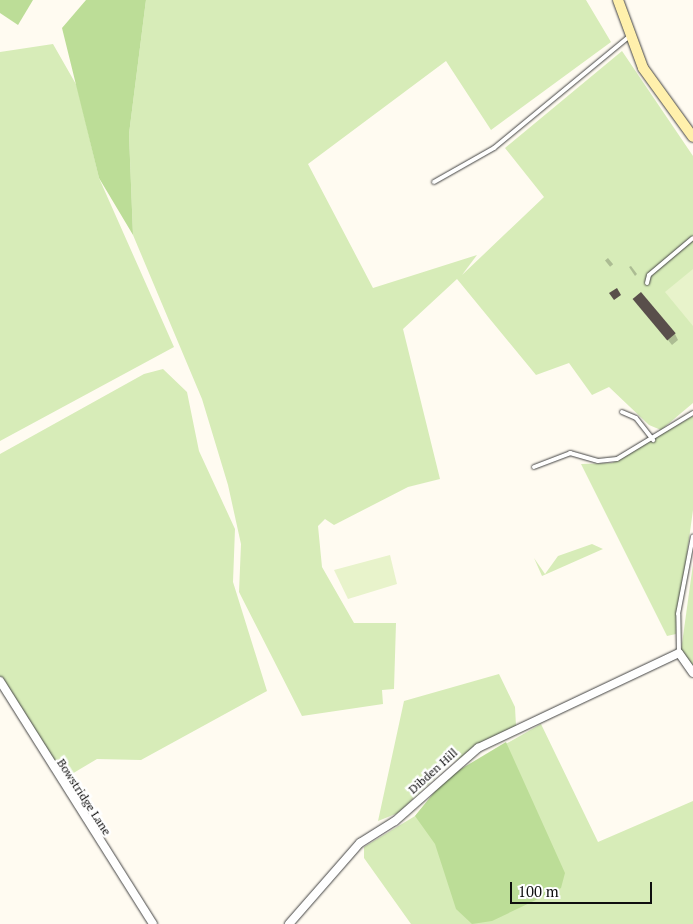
<!DOCTYPE html>
<style>
body{margin:0}
#map{position:relative;width:693px;height:924px;overflow:hidden;background:#fffbf1;font-family:"PT Serif",serif}
div>[style]{position:absolute}
.green>*{inset:0;background:#d7ecb8}
.forest>*{inset:0;background:#bcdd97}
.pitch>*{inset:0;background:#e8f3cb}
.shadow>*{inset:0;background:#0003;transform-origin:0 0}
.building>*{inset:0;background:#594f4b;transform-origin:0 0}
.roads{filter:drop-shadow(0 0 1px #424242) drop-shadow(0 0 1px #424242)}
.lane>*{height:4px;margin:-2px;padding:0 2px;transform-origin:2px;border-radius:2px;background:#fff}
.street>*{height:8px;margin:-4px;padding:0 4px;transform-origin:4px;border-radius:4px;background:#fff}
.secondary>*{height:10px;margin:-5px;padding:0 5px;transform-origin:5px;border-radius:5px;background:#fff0ac}
span{translate:-50% -50%;white-space:nowrap;text-align:center;line-height:1.15;-webkit-text-stroke:5px #fff;paint-order:stroke}
.street-label{font-size:12px;color:#0f0f0f}
.scale{position:absolute;left:510px;top:882px;width:142px;height:22px;box-sizing:border-box;border:2px solid #0f0f0f;border-top:0;padding-left:6px;font-size:15px;line-height:18px;white-space:nowrap;color:#0f0f0f;-webkit-text-stroke:4px #fff;paint-order:stroke}
</style>
<div id="map">
<div class="green">
<div style="clip-path:polygon(146px 0,586px 0,611px 42px,491px 130px,446px 61px,308px 164px,373px 288px,477px 255px,462px 275px,544px 197px,505px 148px,622px 51px,693px 156px,693px 403px,661px 430px,649px 425px,609px 387px,592px 395px,569px 363px,536px 375px,457px 279px,403px 329px,440px 479px,408px 487px,334px 525px,325px 519px,318px 526px,322px 567px,354px 623px,396px 623px,394px 689px,382px 690px,383px 704px,302px 716px,239px 592px,241px 544px,228px 485px,202px 399px,133px 235px,129px 134px)"></div>
<div style="clip-path:polygon(53px 44px,77px 86px,99px 178px,174px 347px,0 441px,0 52px)"></div>
<div style="clip-path:polygon(163px 369px,187px 392px,199px 451px,235px 529px,233px 582px,267px 691px,141px 760px,97px 759px,60px 781px,0 681px,0 454px,144px 374px)"></div>
<div style="clip-path:polygon(693px 416px,693px 510px,676px 634px,667px 636px,581px 464px,612px 463px)"></div>
<div style="clip-path:polygon(592px 544px,603px 549px,542px 576px,534px 558px,545px 574px,558px 556px)"></div>
<div style="clip-path:polygon(693px 564px,693px 667px,681px 651px)"></div>
<div style="clip-path:polygon(499px 674px,515px 707px,516px 726px,451px 763px,398px 813px,378px 821px,404px 701px)"></div>
<div style="clip-path:polygon(541px 724px,598px 842px,693px 801px,693px 924px,411px 924px,364px 858px,364px 847px,415px 816px,446px 778px)"></div>
</div>
<div class="forest">
<div style="clip-path:polygon(0 0,33px 0,18px 25px,0 13px)"></div>
<div style="clip-path:polygon(86px 0,146px 0,129px 134px,133px 235px,99px 178px,62px 28px)"></div>
<div style="clip-path:polygon(506px 742px,565px 873px,561px 888px,492px 921px,472px 924px,456px 909px,435px 844px,415px 816px,446px 778px)"></div>
</div>
<div class="pitch">
<div style="clip-path:polygon(693px 269px,693px 326px,665px 292px)"></div>
<div style="clip-path:polygon(390px 555px,397px 584px,348px 599px,334px 570px)"></div>
</div>
<div class="shadow">
<div style="left:608px;top:258px;width:8px;height:4px;rotate:50deg"></div>
<div style="clip-path:polygon(631px 266px,637px 274px,635px 276px,629px 267px)"></div>
<div style="clip-path:polygon(635px 299px,675px 334px,678px 340px,672px 345px)"></div>
</div>
<div class="building">
<div style="clip-path:polygon(617px 288px,621px 295px,614px 300px,609px 293px)"></div>
<div style="left:641px;top:292px;width:54px;height:11px;rotate:50deg"></div>
</div>
<div class="roads">
<div class="lane">
<div style="left:434px;top:182px;width:69px;rotate:-29.5deg"></div>
<div style="left:494px;top:148px;width:176px;rotate:-39.5deg"></div>
<div style="left:647px;top:283px;width:8px;rotate:-76deg"></div>
<div style="left:649px;top:275px;width:57px;rotate:-40.1deg"></div>
<div style="left:622px;top:412px;width:15px;rotate:23deg"></div>
<div style="left:636px;top:418px;width:28px;rotate:52deg"></div>
<div style="left:534px;top:467px;width:39px;rotate:-21deg"></div>
<div style="left:570px;top:453px;width:29px;rotate:16deg"></div>
<div style="left:598px;top:461px;width:19px;rotate:-6deg"></div>
<div style="left:617px;top:459px;width:89px;rotate:-31.2deg"></div>
<div style="left:679px;top:653px;width:39px;rotate:-91deg"></div>
<div style="left:678px;top:614px;width:79px;rotate:-79.1deg"></div>
</div>
<div class="street">
<div style="left:0;top:681px;width:287px;rotate:57.8deg"></div>
<div style="left:289px;top:924px;width:108px;rotate:-48.8deg"></div>
<div style="left:360px;top:843px;width:41px;rotate:-32.2deg"></div>
<div style="left:395px;top:821px;width:111px;rotate:-41.3deg"></div>
<div style="left:478px;top:748px;width:222px;rotate:-25.3deg"></div>
<div style="left:679px;top:653px;width:24px;rotate:55deg"></div>
</div>
<div class="secondary">
<div style="left:618px;top:0;width:72px;rotate:69.8deg"></div>
<div style="left:643px;top:68px;width:85px;rotate:54.1deg"></div>
</div>
</div>
<div class="street-label">
<span style="left:433px;top:771px;rotate:-42deg">Dibden Hill</span>
<span style="left:84px;top:797px;rotate:57deg">Bowstridge Lane</span>
</div>
<div class="scale">100 m</div>
</div>
